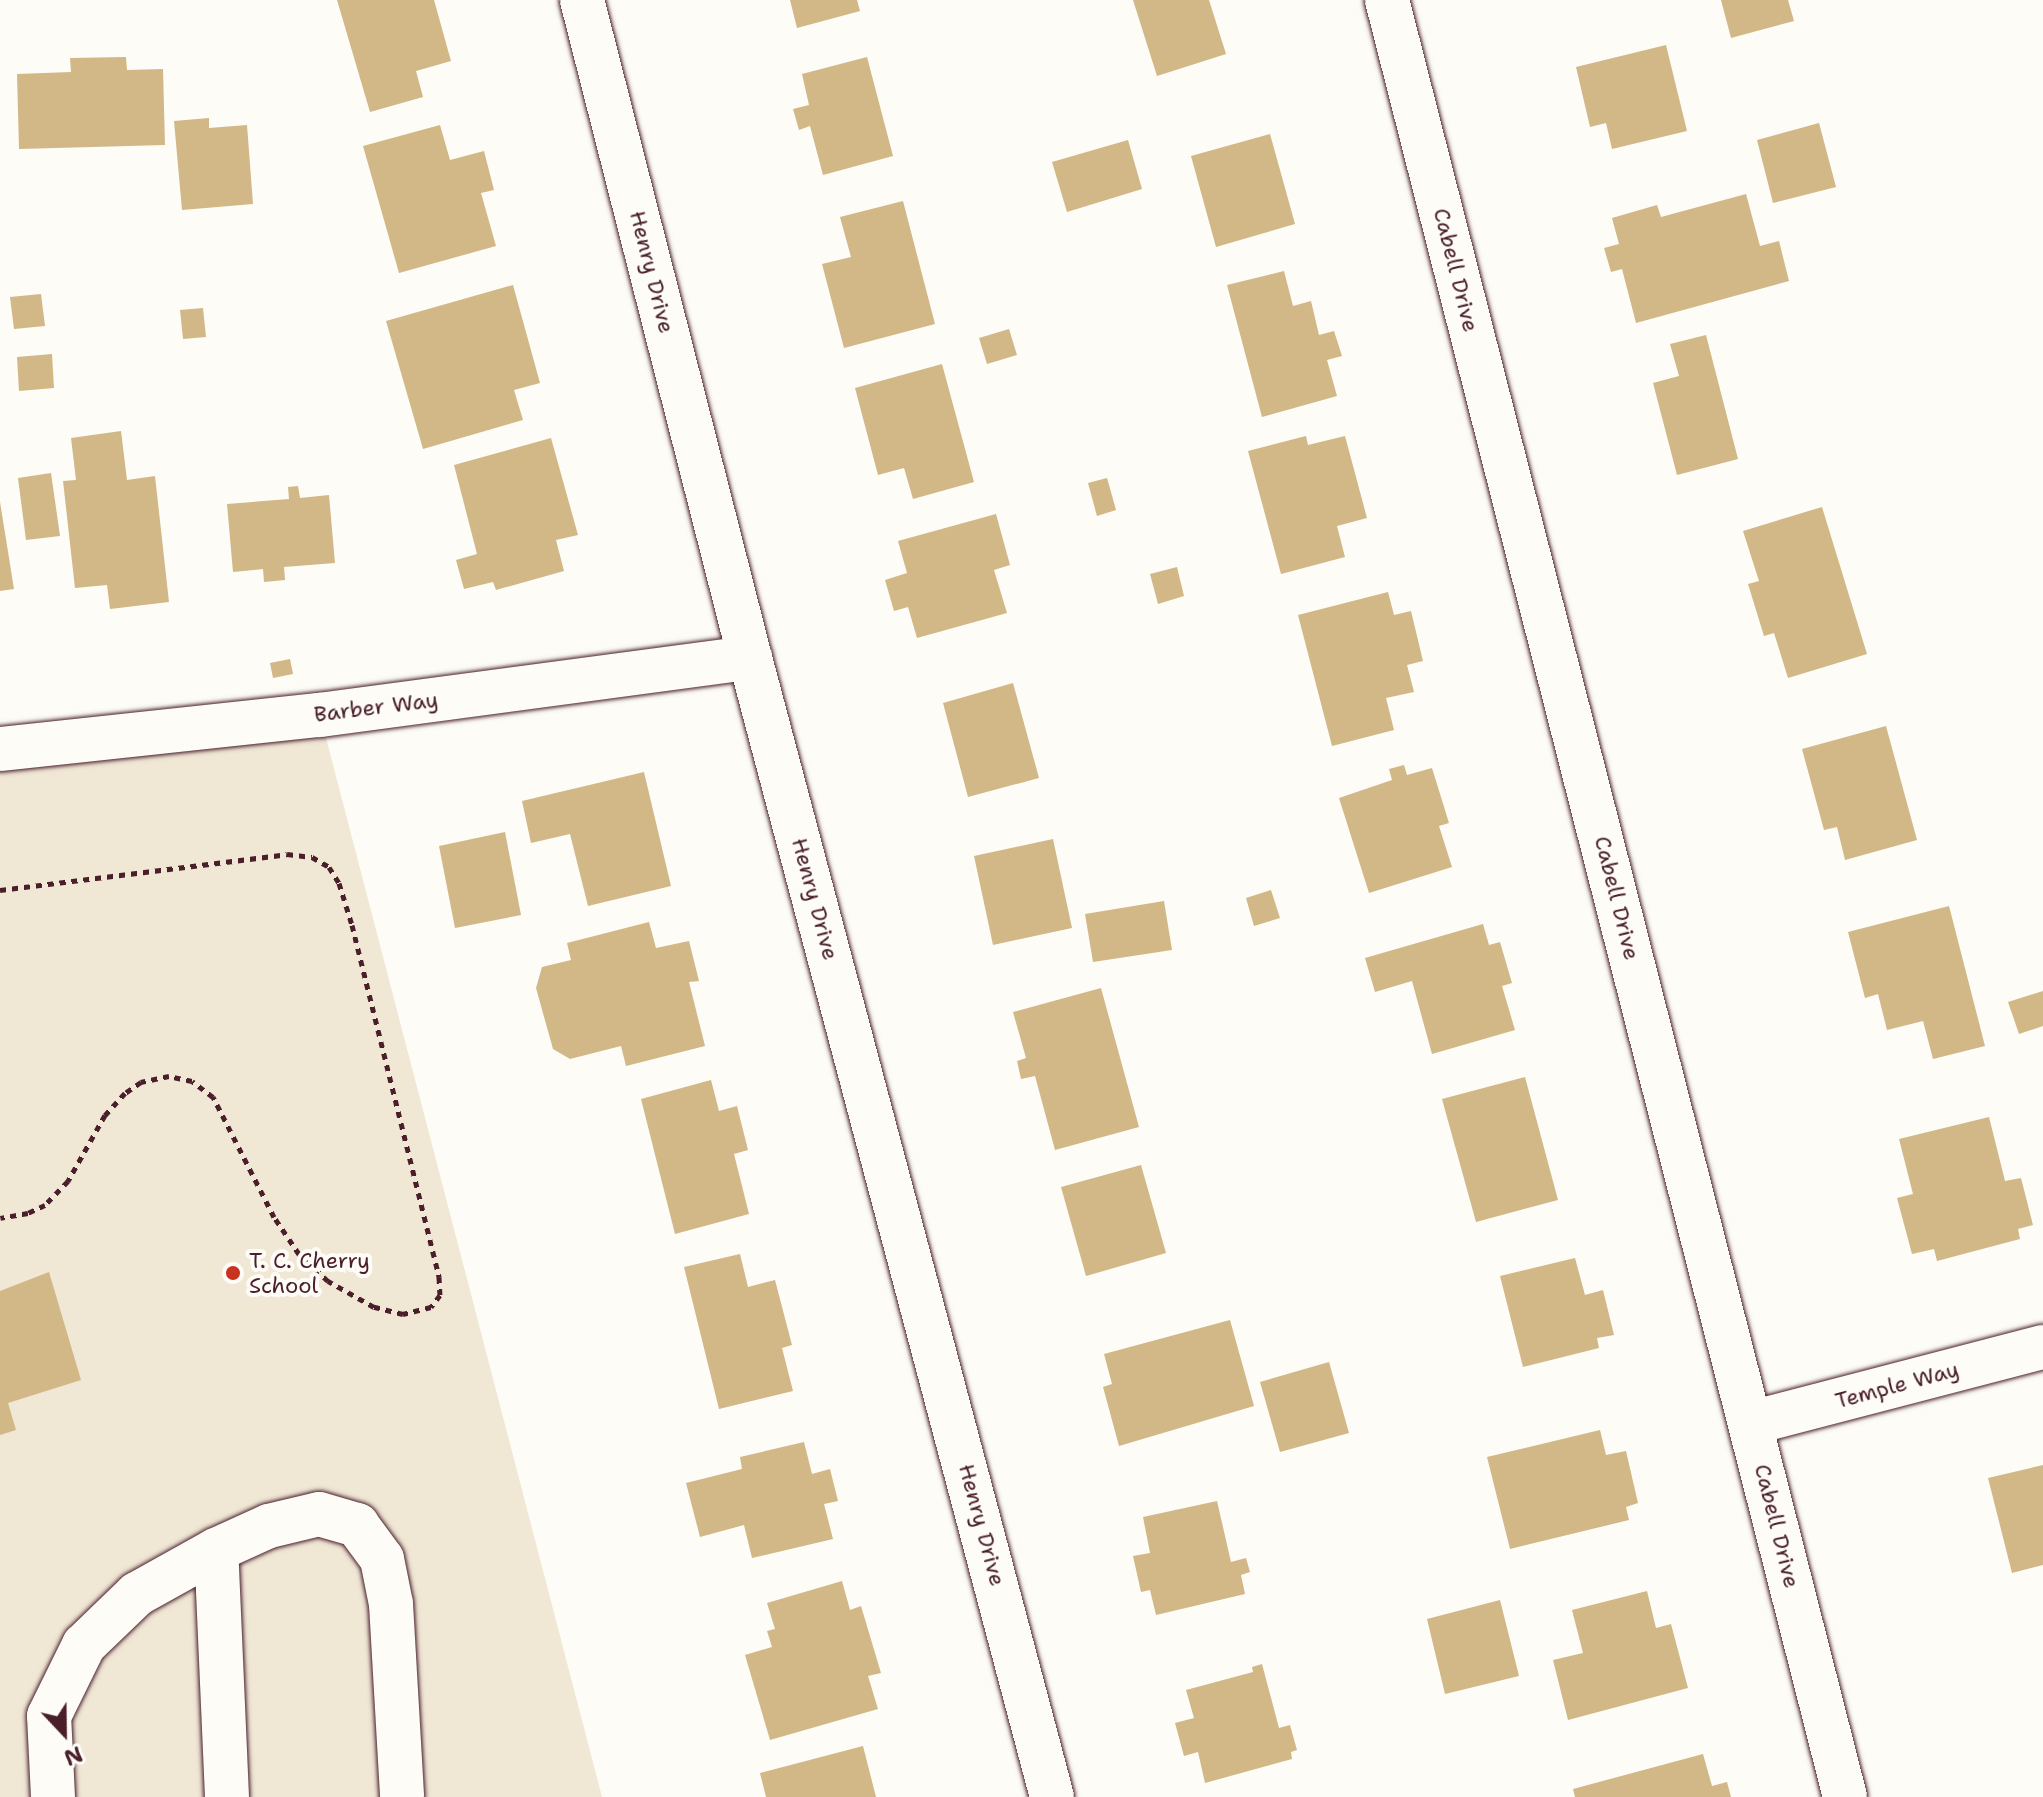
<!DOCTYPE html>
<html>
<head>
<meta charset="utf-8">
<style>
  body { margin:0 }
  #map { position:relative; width:2043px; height:1797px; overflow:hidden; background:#fdfcf7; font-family:"Shantell Sans",sans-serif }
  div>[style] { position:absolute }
  .built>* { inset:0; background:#f0e7d5 }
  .building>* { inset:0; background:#d2b787 }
  .path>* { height:5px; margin-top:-2.5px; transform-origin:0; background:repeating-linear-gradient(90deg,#4a1f2b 0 6px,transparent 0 12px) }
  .roads { filter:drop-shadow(0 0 2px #4a1f2b) drop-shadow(0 0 2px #4a1f2b) }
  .minor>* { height:44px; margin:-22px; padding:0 22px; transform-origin:22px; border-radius:22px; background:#fdfcf7 }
  .dots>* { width:22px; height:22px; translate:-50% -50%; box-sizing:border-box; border:4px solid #fdfcf7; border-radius:50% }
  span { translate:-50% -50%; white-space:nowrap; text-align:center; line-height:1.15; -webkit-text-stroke:8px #fdfcf7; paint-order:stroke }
  .street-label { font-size:22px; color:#4a1f2b }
  .poi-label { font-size:22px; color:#4a1f2b }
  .left { translate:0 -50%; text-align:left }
  .north { position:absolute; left:24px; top:1693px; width:80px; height:80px; -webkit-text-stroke:6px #fdfcf7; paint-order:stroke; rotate:158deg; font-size:22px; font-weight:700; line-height:32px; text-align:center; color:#4a1f2b }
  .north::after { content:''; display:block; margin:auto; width:28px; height:36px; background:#4a1f2b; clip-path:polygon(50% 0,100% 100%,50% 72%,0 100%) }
</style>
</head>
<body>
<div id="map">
  <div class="built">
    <div style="clip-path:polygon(320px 715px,602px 1797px,0 1797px,0 749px)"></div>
  </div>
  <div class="building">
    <div style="clip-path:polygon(337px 0,434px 0,451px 61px,416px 71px,423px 97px,370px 112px)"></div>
    <div style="clip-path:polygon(790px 0,857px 0,860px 11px,797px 28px)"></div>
    <div style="clip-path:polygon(1133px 0,1209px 0,1226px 54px,1157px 76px)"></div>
    <div style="clip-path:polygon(1721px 0,1788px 0,1794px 21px,1731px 38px)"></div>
    <div style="clip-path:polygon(1666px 45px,1687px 131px,1612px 149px,1606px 123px,1590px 127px,1576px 67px)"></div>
    <div style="clip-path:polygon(126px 57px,127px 70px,163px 69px,165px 145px,19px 149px,17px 74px,71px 72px,70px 58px)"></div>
    <div style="clip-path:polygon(867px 57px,893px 156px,823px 175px,810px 126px,799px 130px,793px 109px,809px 105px,802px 74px)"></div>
    <div style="clip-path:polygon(209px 118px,209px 128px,247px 125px,253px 204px,182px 210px,174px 121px)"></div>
    <div style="clip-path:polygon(1819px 123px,1836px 187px,1773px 203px,1757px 140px)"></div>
    <div style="clip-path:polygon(440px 125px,450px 160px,484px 151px,494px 190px,481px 193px,496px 246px,399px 273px,363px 146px)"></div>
    <div style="clip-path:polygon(1270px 134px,1295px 224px,1216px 247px,1191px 156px)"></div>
    <div style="clip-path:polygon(1128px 140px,1142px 189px,1067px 212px,1052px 162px)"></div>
    <div style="clip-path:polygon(1746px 194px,1760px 246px,1779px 241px,1789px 281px,1636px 323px,1622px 269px,1611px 272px,1604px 248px,1619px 244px,1612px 218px,1657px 205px,1661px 217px)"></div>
    <div style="clip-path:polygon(903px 201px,935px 324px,844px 348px,822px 264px,851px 257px,840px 217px)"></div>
    <div style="clip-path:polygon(1284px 271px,1293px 306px,1311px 301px,1319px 335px,1334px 331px,1342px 356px,1327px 360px,1337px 396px,1262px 417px,1227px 285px)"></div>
    <div style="clip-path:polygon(513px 285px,540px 383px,514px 390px,523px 420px,423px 449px,386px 321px)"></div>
    <div style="clip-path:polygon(41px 294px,45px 326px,14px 329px,10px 297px)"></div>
    <div style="clip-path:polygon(203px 308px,206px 337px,183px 339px,180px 310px)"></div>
    <div style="clip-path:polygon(1009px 329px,1017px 355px,987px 364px,979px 338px)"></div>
    <div style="clip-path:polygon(1706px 335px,1738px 459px,1677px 475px,1653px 383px,1679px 376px,1670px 344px)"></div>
    <div style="clip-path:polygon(52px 354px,54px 388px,19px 391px,17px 357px)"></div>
    <div style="clip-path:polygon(942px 364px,974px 482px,913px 499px,904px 468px,878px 475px,855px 388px)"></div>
    <div style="clip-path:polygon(121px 431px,127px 480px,155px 476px,169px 602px,110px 609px,107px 585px,75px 588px,63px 481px,76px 480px,71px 438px)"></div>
    <div style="clip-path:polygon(1306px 436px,1308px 445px,1345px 436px,1367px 518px,1337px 526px,1345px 557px,1281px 574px,1248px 451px)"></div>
    <div style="clip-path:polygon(551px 438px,578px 535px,556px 540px,564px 571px,496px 590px,493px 582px,464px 589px,456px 560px,477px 554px,454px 465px)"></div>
    <div style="clip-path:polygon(51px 473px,60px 536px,26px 540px,18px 478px)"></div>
    <div style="clip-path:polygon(1107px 478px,1116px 510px,1097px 516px,1088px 483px)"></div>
    <div style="clip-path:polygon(298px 486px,300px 498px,329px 495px,335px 563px,284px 567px,285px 580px,264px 582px,263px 569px,233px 572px,227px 504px,289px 499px,288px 487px)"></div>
    <div style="clip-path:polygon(0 502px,14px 589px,0 591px)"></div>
    <div style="clip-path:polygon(1822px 507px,1867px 654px,1788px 678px,1774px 633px,1764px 636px,1748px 584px,1759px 581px,1743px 531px)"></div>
    <div style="clip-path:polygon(996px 514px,1010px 565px,994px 570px,1007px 613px,917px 638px,908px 607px,894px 611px,885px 580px,907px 573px,898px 541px)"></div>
    <div style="clip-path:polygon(1177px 567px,1184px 596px,1158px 604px,1150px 574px)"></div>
    <div style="clip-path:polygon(1388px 592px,1394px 615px,1411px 611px,1423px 661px,1407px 665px,1414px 692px,1386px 698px,1394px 730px,1332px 746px,1298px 615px)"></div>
    <div style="clip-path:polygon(290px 659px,293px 674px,273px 678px,270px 663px)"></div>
    <div style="clip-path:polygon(1013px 683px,1039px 778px,968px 797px,943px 703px)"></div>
    <div style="clip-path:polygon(1886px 726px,1917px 840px,1845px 860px,1837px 827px,1824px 830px,1802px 749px)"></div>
    <div style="clip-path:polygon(1404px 765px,1407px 775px,1432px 768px,1449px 823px,1439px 826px,1452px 867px,1369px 893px,1339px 798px,1392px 780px,1389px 769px)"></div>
    <div style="clip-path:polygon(644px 772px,671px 886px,588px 906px,570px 834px,531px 843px,522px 801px)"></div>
    <div style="clip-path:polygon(505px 832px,521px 915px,455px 928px,439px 846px)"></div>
    <div style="clip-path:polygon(1053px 839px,1072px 928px,993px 945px,974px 856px)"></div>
    <div style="clip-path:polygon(1271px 890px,1280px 918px,1254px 926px,1246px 898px)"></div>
    <div style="clip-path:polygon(1164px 901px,1172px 950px,1093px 962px,1085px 914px)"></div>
    <div style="clip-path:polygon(1949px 906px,1985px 1046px,1933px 1059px,1923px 1021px,1887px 1030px,1878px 994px,1865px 998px,1848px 932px)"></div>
    <div style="clip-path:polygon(649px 922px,656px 948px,689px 941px,699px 981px,689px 982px,705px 1046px,626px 1066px,621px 1046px,570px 1059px,553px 1049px,536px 988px,542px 967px,571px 960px,567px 943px)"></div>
    <div style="clip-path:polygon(1483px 924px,1489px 945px,1500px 942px,1512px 983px,1502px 986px,1515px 1030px,1432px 1054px,1412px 981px,1375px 992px,1365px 958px)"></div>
    <div style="clip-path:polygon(1101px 988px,1139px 1127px,1055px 1150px,1035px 1076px,1021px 1079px,1017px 1061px,1026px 1058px,1013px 1012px)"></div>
    <div style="clip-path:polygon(2043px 991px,2043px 1026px,2019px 1034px,2008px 1002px)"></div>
    <div style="clip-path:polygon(1525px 1077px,1558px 1200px,1476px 1222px,1442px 1099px)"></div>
    <div style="clip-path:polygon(711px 1080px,719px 1111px,737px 1106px,748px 1150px,734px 1154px,749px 1214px,675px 1234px,641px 1099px)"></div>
    <div style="clip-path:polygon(1989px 1117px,2005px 1181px,2021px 1178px,2033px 1225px,2018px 1229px,2020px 1239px,1937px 1261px,1934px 1249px,1912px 1254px,1897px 1198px,1913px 1194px,1899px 1139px)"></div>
    <div style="clip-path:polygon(1141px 1165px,1166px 1253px,1086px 1276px,1061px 1187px)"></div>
    <div style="clip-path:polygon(740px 1254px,748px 1287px,775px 1280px,792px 1345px,782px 1348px,793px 1391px,719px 1409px,684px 1267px)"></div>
    <div style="clip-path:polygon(1575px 1258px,1585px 1295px,1603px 1290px,1614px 1335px,1597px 1338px,1599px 1348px,1523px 1367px,1500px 1276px)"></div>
    <div style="clip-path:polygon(49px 1272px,81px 1380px,8px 1403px,16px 1430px,0 1435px,0 1291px)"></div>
    <div style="clip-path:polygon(1230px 1320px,1254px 1406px,1119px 1446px,1103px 1387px,1112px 1384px,1104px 1354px)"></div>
    <div style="clip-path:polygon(1329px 1362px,1349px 1433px,1280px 1452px,1260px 1382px)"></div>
    <div style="clip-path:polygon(1600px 1430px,1606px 1455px,1626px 1451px,1638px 1503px,1626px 1507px,1629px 1520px,1510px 1549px,1487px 1457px)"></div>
    <div style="clip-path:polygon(804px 1442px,812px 1474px,830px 1469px,838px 1501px,824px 1504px,833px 1539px,752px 1558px,744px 1525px,700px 1537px,686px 1483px,742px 1469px,740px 1457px)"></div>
    <div style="clip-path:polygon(2043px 1465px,2043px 1565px,2012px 1573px,1988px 1478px)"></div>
    <div style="clip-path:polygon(1217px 1501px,1231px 1562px,1246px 1558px,1250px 1572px,1241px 1575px,1245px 1594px,1156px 1615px,1150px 1590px,1141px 1592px,1133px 1556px,1150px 1553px,1143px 1517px)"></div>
    <div style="clip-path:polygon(842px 1581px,850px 1610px,861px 1606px,881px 1673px,868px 1676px,878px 1709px,770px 1740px,745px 1655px,772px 1647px,767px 1631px,775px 1629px,767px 1603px)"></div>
    <div style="clip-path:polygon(1647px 1591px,1656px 1628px,1671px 1624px,1688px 1688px,1568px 1720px,1553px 1660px,1583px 1653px,1572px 1610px)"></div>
    <div style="clip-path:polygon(1500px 1600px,1519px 1676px,1445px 1694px,1427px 1619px)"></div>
    <div style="clip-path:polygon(1262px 1664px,1279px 1728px,1290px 1725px,1297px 1750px,1291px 1752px,1292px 1759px,1205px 1783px,1198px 1752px,1184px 1756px,1175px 1723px,1194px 1718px,1186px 1690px,1253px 1672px,1252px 1667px)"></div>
    <div style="clip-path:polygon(863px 1746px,876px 1797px,766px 1797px,760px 1773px)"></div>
    <div style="clip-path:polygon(1703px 1754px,1712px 1786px,1727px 1782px,1731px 1797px,1575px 1797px,1573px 1789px)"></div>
  </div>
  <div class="path">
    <div style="left:0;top:890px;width:289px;rotate:-7.1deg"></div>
    <div style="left:287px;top:854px;width:25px;rotate:7deg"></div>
    <div style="left:312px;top:857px;width:20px;rotate:30deg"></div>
    <div style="left:329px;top:867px;width:19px;rotate:58deg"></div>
    <div style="left:339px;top:883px;width:44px;rotate:72.8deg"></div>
    <div style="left:352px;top:925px;width:363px;rotate:76.1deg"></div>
    <div style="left:439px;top:1277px;width:18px;rotate:87deg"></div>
    <div style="left:440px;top:1295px;width:15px;rotate:127deg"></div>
    <div style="left:431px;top:1307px;width:29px;rotate:166deg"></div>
    <div style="left:403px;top:1314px;width:30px;rotate:-166deg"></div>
    <div style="left:374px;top:1307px;width:53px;rotate:-150.5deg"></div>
    <div style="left:328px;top:1281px;width:40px;rotate:-137deg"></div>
    <div style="left:299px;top:1254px;width:45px;rotate:-124deg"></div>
    <div style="left:274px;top:1217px;width:135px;rotate:-116.9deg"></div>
    <div style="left:213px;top:1097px;width:26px;rotate:-143deg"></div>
    <div style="left:192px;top:1081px;width:24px;rotate:-168deg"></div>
    <div style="left:169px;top:1076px;width:29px;rotate:168deg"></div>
    <div style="left:141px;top:1082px;width:19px;rotate:145deg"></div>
    <div style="left:125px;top:1093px;width:30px;rotate:132deg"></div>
    <div style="left:105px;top:1115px;width:76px;rotate:119.3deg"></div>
    <div style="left:68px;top:1181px;width:33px;rotate:134deg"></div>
    <div style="left:45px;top:1205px;width:19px;rotate:155deg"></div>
    <div style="left:28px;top:1213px;width:28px;rotate:170deg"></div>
  </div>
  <div class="roads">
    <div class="minor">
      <div style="left:582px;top:0;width:679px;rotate:75.68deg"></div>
      <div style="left:750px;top:658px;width:1178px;rotate:75.15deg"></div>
      <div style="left:1387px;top:0;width:1854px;rotate:75.7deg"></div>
      <div style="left:0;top:749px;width:322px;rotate:-6.1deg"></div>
      <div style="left:320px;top:715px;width:434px;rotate:-7.6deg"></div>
      <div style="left:1751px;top:1423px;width:302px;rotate:-14.6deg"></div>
      <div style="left:53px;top:1797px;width:81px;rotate:-92.8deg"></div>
      <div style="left:49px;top:1716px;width:79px;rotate:-63.8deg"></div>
      <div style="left:84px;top:1645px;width:74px;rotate:-43.9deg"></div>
      <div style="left:137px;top:1594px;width:90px;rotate:-29.1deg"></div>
      <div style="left:227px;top:1797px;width:247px;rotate:-92.5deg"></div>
      <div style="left:216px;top:1550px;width:58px;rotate:-24.4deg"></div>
      <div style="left:269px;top:1526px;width:51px;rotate:-13.5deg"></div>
      <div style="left:319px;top:1514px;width:40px;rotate:16deg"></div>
      <div style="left:357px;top:1525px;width:42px;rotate:53.7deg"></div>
      <div style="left:382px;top:1559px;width:46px;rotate:78.7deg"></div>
      <div style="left:391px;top:1604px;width:193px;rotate:86.7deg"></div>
    </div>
  </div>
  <div class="dots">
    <div style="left:233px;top:1273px;background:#c8321e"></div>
  </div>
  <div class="street-label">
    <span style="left:1456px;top:270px;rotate:76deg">Cabell Drive</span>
    <span style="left:652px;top:272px;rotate:76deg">Henry Drive</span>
    <span style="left:376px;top:707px;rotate:-7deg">Barber Way</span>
    <span style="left:1617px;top:898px;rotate:76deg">Cabell Drive</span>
    <span style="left:815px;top:899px;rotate:75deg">Henry Drive</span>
    <span style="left:1897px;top:1385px;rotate:-15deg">Temple Way</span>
    <span style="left:982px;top:1525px;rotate:75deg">Henry Drive</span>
    <span style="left:1777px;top:1526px;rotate:76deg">Cabell Drive</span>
  </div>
  <div class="poi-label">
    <span class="left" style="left:249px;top:1273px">T. C. Cherry<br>School</span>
  </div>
  <div class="north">N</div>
</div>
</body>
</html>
